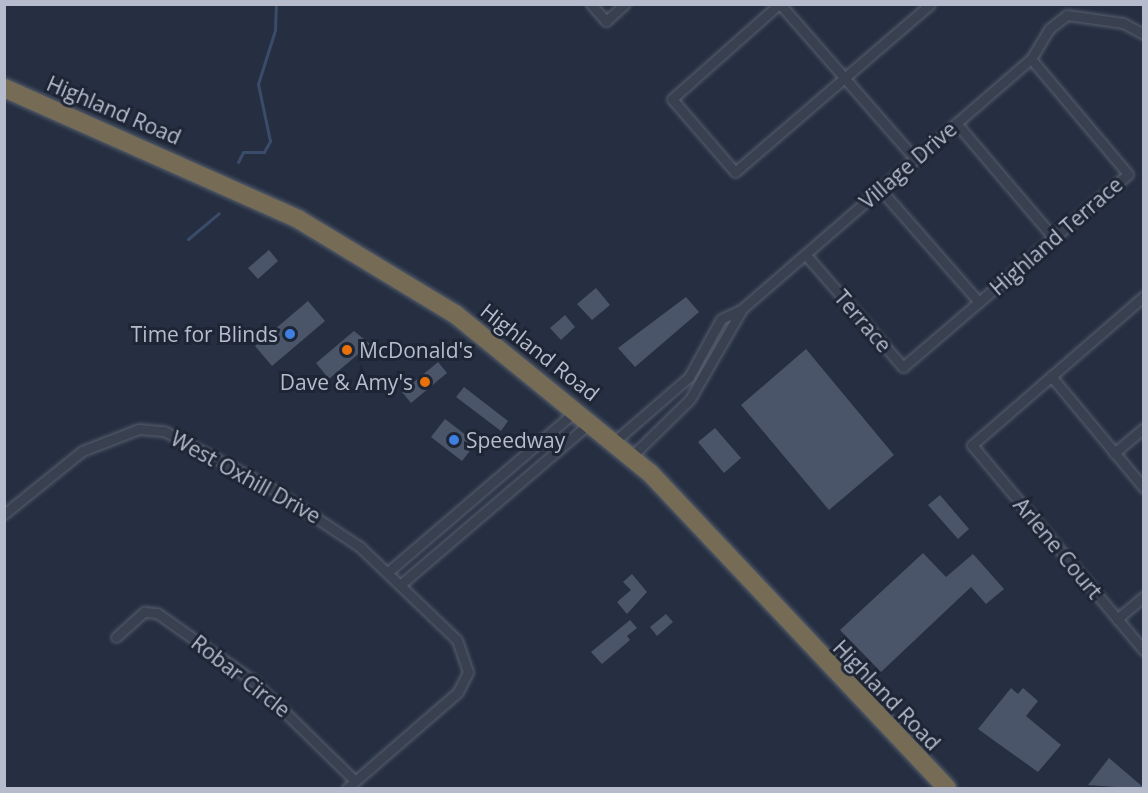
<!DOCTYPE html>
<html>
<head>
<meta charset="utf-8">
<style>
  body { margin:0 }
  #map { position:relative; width:1148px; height:793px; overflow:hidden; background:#252f41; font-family:"Open Sans",sans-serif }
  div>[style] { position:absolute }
  .stream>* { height:3px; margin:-1.5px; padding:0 1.5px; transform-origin:1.5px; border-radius:1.5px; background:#3b4b6a }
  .building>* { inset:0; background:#4b556a }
  .roads { filter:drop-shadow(0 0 2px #575f6e) drop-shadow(0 0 2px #575f6e) }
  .street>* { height:9px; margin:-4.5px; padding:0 4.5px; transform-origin:4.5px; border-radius:4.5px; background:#394150 }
  .highway>* { height:18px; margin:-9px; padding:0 9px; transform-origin:9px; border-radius:9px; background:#766c56 }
  .dots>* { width:16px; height:16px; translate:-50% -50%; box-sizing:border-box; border:3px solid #1e2636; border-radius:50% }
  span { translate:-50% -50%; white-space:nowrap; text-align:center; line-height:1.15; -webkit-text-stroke:6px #1e2636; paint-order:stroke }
  .street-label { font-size:21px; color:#b6bccb }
  .poi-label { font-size:21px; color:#b6bccb }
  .right { translate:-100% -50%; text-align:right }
  .left { translate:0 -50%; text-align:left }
  .frame { position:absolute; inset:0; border:6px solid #b6bccb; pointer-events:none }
</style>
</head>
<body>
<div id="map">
  <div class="stream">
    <div style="left:238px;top:162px;width:11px;rotate:-63deg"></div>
    <div style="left:243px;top:152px;width:21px"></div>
    <div style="left:264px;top:152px;width:13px;rotate:-61deg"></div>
    <div style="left:270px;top:141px;width:58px;rotate:-101.9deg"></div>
    <div style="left:258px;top:84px;width:57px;rotate:-72.5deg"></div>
    <div style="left:275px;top:30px;width:26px;rotate:-88deg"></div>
    <div style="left:188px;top:239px;width:40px;rotate:-40deg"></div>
  </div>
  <div class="building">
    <div style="clip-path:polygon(269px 250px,278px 261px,258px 279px,248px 268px)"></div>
    <div style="clip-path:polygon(596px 288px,610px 305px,592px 320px,577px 304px)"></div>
    <div style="clip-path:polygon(686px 297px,699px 312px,635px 367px,618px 348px)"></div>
    <div style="clip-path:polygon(308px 301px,325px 321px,272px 366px,255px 346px)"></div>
    <div style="clip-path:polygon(565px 315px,575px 327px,561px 340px,550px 328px)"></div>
    <div style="clip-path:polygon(354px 331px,370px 344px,329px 379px,316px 363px)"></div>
    <div style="clip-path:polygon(806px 349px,894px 455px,829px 510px,741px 405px)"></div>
    <div style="clip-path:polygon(438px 362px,447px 373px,411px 403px,402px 392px)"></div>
    <div style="clip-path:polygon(464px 387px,508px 421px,501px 431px,456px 397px)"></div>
    <div style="clip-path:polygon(445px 419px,476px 443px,462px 461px,431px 437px)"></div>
    <div style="clip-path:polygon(715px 428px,741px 458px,724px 473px,698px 442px)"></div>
    <div style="clip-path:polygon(940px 495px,969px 529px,958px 539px,928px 505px)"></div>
    <div style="clip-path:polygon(923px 553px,946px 577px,973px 554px,1004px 589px,986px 604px,971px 587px,881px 672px,840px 630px)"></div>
    <div style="clip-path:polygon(632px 574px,647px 592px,627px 614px,617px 602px,631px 590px,623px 582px)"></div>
    <div style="clip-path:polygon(666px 614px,673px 622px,657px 636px,650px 627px)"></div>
    <div style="clip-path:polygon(630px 620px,637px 628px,627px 636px,630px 640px,602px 664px,591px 652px)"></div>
    <div style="clip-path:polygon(1011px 688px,1018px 694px,1023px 688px,1038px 701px,1026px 716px,1061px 745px,1038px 772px,978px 729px)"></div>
    <div style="clip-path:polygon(1109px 758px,1143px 787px,1143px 789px,1088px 785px)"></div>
  </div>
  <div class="roads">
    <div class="street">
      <div style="left:591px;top:4px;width:23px;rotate:49deg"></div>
      <div style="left:606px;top:21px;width:25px;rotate:-42deg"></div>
      <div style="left:779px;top:4px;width:143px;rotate:138.4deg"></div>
      <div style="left:672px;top:99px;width:96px;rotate:49.2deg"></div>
      <div style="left:735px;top:172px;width:257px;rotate:-40.7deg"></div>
      <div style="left:780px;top:4px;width:206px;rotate:48.9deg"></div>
      <div style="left:1067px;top:15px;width:57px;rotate:8.1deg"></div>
      <div style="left:1123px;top:23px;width:24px;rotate:28deg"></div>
      <div style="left:956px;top:123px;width:151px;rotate:49.6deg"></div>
      <div style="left:880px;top:189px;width:150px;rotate:48.8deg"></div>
      <div style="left:805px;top:254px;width:150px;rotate:49.1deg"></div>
      <div style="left:903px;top:367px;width:296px;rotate:-40.6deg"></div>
      <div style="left:1128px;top:174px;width:150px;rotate:-130.1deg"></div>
      <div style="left:1144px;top:296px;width:228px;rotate:139.1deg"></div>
      <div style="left:972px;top:445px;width:268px;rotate:50.1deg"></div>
      <div style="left:1051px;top:376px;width:146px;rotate:50.3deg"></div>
      <div style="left:615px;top:441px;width:98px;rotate:-40.9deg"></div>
      <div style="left:689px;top:377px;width:66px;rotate:-61.1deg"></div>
      <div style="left:721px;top:319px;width:23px;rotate:-25deg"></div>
      <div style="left:1114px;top:453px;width:39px;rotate:-40deg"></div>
      <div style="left:632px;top:456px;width:81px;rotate:-44.5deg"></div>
      <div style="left:690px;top:399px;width:104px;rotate:-60deg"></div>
      <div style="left:742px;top:309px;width:382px;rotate:-40.9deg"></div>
      <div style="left:1031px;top:59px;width:35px;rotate:-59deg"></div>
      <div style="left:1049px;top:29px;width:23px;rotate:-38deg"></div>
      <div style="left:4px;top:514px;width:100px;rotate:-38.9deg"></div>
      <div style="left:82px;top:451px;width:61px;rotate:-21.1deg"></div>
      <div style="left:139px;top:429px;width:25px;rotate:5deg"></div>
      <div style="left:164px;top:431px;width:121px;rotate:28deg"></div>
      <div style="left:271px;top:488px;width:107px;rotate:33.5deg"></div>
      <div style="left:360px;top:547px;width:134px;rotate:43.8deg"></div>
      <div style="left:457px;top:640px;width:34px;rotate:71deg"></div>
      <div style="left:468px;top:672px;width:22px;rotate:117deg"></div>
      <div style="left:458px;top:692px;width:147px;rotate:139.1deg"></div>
      <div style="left:388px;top:572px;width:249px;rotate:-40.6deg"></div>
      <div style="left:400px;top:585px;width:250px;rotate:-40.5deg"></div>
      <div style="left:1117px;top:619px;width:35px;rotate:-40deg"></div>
      <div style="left:116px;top:637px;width:38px;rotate:-42deg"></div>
      <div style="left:144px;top:612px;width:13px;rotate:4deg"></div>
      <div style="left:157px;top:613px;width:116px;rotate:35.2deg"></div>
      <div style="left:252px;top:680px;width:144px;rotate:44.4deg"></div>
    </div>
    <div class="highway">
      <div style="left:4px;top:88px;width:322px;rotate:24deg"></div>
      <div style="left:298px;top:219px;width:184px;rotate:31.2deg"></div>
      <div style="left:455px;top:314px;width:252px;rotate:39.2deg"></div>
      <div style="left:650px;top:473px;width:433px;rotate:46.7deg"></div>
    </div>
  </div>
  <div class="dots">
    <div style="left:290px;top:334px;background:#3f7fe0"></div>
    <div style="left:347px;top:350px;background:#e8710a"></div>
    <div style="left:425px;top:382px;background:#e8710a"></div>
    <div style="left:454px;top:440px;background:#3f7fe0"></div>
  </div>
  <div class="street-label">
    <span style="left:114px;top:110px;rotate:23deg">Highland Road</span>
    <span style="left:908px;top:165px;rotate:-41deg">Village Drive</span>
    <span style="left:1056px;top:236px;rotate:-41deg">Highland Terrace</span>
    <span style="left:863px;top:321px;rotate:49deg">Terrace</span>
    <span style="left:540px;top:352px;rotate:38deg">Highland Road</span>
    <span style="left:246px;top:477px;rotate:29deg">West Oxhill Drive</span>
    <span style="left:1058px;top:548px;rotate:50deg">Arlene Court</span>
    <span style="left:241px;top:676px;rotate:38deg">Robar Circle</span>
    <span style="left:887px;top:695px;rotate:46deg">Highland Road</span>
  </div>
  <div class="poi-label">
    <span class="right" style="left:278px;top:334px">Time for Blinds</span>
    <span class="left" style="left:359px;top:350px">McDonald's</span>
    <span class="right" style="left:413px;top:382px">Dave &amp; Amy's</span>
    <span class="left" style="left:466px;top:440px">Speedway</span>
  </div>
  <div class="frame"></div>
</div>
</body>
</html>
